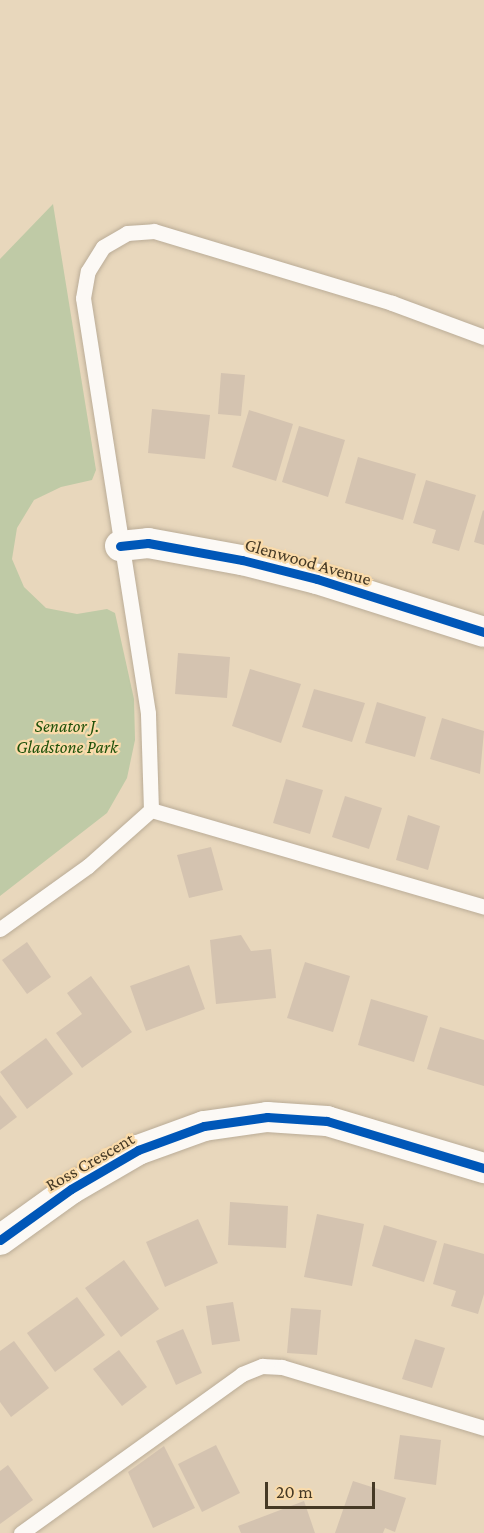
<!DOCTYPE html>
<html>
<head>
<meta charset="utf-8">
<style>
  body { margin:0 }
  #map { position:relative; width:484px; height:1533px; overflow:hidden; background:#e8d7bc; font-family:"Crimson Pro",serif }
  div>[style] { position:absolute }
  .green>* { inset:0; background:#bfcaa6 }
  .building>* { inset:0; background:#d4c3b0 }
  .roads { filter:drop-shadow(0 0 2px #baac97) drop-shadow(0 0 2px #baac97) }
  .lane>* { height:15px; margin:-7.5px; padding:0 7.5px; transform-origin:7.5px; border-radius:7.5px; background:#fcf9f5 }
  .street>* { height:30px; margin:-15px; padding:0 15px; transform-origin:15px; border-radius:15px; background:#fcf9f5 }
  .cycleway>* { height:9px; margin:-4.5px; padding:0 4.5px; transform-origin:4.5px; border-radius:4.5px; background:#0057b8 }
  span { translate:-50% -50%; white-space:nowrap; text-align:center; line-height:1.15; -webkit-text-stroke:4.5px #fadbaa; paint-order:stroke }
  .street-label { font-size:18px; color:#453925 }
  .park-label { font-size:18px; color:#1e510a; font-style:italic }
  .scale { position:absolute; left:265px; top:1482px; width:110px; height:27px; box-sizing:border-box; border:3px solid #453925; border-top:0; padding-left:8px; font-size:18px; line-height:21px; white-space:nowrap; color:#453925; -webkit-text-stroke:4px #fadbaa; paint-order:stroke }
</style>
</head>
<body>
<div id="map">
  <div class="green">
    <div style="clip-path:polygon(53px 204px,96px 470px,92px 480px,61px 487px,34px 500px,17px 528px,12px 559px,24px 587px,46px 608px,77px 614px,107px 609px,115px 613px,134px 699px,135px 740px,127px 778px,107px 813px,0 896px,0 259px)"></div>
  </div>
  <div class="building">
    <div style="clip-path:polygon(221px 373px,245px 375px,241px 416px,218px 414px)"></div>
    <div style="clip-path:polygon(152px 409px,210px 415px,205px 459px,148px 453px)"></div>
    <div style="clip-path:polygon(249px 410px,293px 424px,276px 481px,232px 467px)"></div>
    <div style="clip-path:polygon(299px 426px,345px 440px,328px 497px,282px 482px)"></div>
    <div style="clip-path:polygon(358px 457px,416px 474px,403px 520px,345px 503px)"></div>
    <div style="clip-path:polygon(426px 480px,476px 495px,459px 551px,432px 543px,436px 530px,413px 523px)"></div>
    <div style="clip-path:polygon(483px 510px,484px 511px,484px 545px,474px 542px)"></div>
    <div style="clip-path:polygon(178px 653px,230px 657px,227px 698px,175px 694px)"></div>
    <div style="clip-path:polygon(250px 669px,301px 684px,281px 743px,232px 726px)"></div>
    <div style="clip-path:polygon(314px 689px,365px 703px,352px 742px,302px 727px)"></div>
    <div style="clip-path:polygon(377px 702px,426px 717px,415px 757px,365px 743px)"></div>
    <div style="clip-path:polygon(442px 718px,484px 731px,480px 774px,430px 759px)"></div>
    <div style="clip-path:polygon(286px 779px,323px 790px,310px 834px,273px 823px)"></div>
    <div style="clip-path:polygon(345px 796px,382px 808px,369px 849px,332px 837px)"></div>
    <div style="clip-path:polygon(408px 815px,440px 826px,428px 870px,396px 860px)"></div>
    <div style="clip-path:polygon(211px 847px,223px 890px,189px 898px,177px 855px)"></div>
    <div style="clip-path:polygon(241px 935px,251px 951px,271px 949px,276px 998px,216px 1004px,210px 940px)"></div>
    <div style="clip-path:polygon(27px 942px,51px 977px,27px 994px,2px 960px)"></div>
    <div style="clip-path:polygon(305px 962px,350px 976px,333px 1032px,287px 1018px)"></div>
    <div style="clip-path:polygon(189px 965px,205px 1009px,146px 1031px,130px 986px)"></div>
    <div style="clip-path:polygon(91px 976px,132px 1032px,82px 1068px,56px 1033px,82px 1014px,67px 993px)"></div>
    <div style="clip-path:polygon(371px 999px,428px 1016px,414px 1062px,358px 1045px)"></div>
    <div style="clip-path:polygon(440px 1027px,484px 1040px,484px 1086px,427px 1069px)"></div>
    <div style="clip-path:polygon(46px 1038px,73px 1074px,27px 1109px,0 1072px)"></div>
    <div style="clip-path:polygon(0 1095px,17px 1117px,0 1130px)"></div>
    <div style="clip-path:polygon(230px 1202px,288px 1206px,286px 1248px,228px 1245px)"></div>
    <div style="clip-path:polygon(317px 1214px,364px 1224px,352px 1286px,304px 1277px)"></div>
    <div style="clip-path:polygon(198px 1219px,218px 1263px,165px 1287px,146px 1242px)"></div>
    <div style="clip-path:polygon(384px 1225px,437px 1241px,424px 1282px,372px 1266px)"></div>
    <div style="clip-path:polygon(444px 1243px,484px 1254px,484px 1294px,478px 1314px,451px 1306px,456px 1291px,433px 1284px)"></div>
    <div style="clip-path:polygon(124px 1260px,159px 1309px,121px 1337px,85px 1288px)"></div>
    <div style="clip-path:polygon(77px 1297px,105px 1335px,55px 1372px,27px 1333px)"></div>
    <div style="clip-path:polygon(233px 1302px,240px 1341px,212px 1345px,206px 1306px)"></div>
    <div style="clip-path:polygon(291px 1308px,321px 1310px,317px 1355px,287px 1353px)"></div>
    <div style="clip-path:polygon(183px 1329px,202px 1373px,176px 1385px,156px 1341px)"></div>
    <div style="clip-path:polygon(415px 1339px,445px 1348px,432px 1388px,402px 1379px)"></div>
    <div style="clip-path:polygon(14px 1341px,49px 1388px,11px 1417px,0 1402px,0 1351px)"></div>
    <div style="clip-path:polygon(119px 1350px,147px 1387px,122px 1406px,93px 1369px)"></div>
    <div style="clip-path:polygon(400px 1435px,441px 1440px,436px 1485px,394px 1479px)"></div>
    <div style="clip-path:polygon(216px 1445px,240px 1493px,202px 1512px,178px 1464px)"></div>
    <div style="clip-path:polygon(164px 1446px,195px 1508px,153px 1528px,128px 1472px)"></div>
    <div style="clip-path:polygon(8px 1465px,33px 1500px,0 1524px,0 1471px)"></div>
    <div style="clip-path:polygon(353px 1481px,406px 1498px,395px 1532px,385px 1528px,383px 1533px,335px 1533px)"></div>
    <div style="clip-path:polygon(304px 1501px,315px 1533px,241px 1533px,238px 1526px)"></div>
  </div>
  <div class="roads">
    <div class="lane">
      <div style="left:151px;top:810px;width:347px;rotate:16.2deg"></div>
      <div style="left:0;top:929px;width:108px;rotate:-35.6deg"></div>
      <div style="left:88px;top:866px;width:84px;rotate:-41.6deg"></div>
      <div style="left:151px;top:810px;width:97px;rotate:-91.8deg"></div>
      <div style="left:148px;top:713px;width:420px;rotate:-98.9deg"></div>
      <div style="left:83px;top:298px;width:27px;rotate:-80deg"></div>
      <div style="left:88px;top:271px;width:28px;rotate:-58deg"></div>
      <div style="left:103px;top:247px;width:28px;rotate:-30deg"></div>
      <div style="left:127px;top:233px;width:27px;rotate:-4deg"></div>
      <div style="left:154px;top:231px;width:249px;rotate:16.8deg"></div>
      <div style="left:392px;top:303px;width:98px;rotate:20.3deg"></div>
      <div style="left:21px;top:1533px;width:272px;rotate:-35.7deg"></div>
      <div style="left:242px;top:1374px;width:22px;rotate:-22deg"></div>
      <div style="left:262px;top:1366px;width:20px;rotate:3deg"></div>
      <div style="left:282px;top:1367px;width:211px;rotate:16.8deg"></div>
    </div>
    <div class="street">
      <div style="left:120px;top:546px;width:28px;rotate:-6deg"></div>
      <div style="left:148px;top:543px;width:96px;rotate:10.3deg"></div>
      <div style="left:242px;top:560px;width:77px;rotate:14.2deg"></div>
      <div style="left:317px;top:579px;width:175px;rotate:17.6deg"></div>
      <div style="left:0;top:1240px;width:87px;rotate:-35.7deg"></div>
      <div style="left:71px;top:1189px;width:78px;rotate:-30.2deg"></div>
      <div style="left:138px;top:1150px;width:70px;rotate:-20deg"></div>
      <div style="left:204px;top:1126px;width:64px;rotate:-8.1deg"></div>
      <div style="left:267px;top:1117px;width:60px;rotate:3.8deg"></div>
      <div style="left:327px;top:1121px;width:164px;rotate:16.7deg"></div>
    </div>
  </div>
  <div class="cycleway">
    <div style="left:120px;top:546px;width:28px;rotate:-6deg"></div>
    <div style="left:148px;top:543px;width:96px;rotate:10.3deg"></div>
    <div style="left:242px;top:560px;width:77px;rotate:14.2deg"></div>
    <div style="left:317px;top:579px;width:175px;rotate:17.6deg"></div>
    <div style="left:0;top:1240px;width:87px;rotate:-35.7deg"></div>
    <div style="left:71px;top:1189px;width:78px;rotate:-30.2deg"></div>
    <div style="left:138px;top:1150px;width:70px;rotate:-20deg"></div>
    <div style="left:204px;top:1126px;width:64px;rotate:-8.1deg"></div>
    <div style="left:267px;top:1117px;width:60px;rotate:3.8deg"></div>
    <div style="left:327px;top:1121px;width:164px;rotate:16.7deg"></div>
  </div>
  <div class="street-label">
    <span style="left:308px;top:562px;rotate:16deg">Glenwood Avenue</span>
    <span style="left:90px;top:1162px;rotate:-30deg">Ross Crescent</span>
  </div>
  <div class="park-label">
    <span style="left:67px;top:737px">Senator J.<br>Gladstone Park</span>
  </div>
  <div class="scale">20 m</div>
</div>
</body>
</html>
